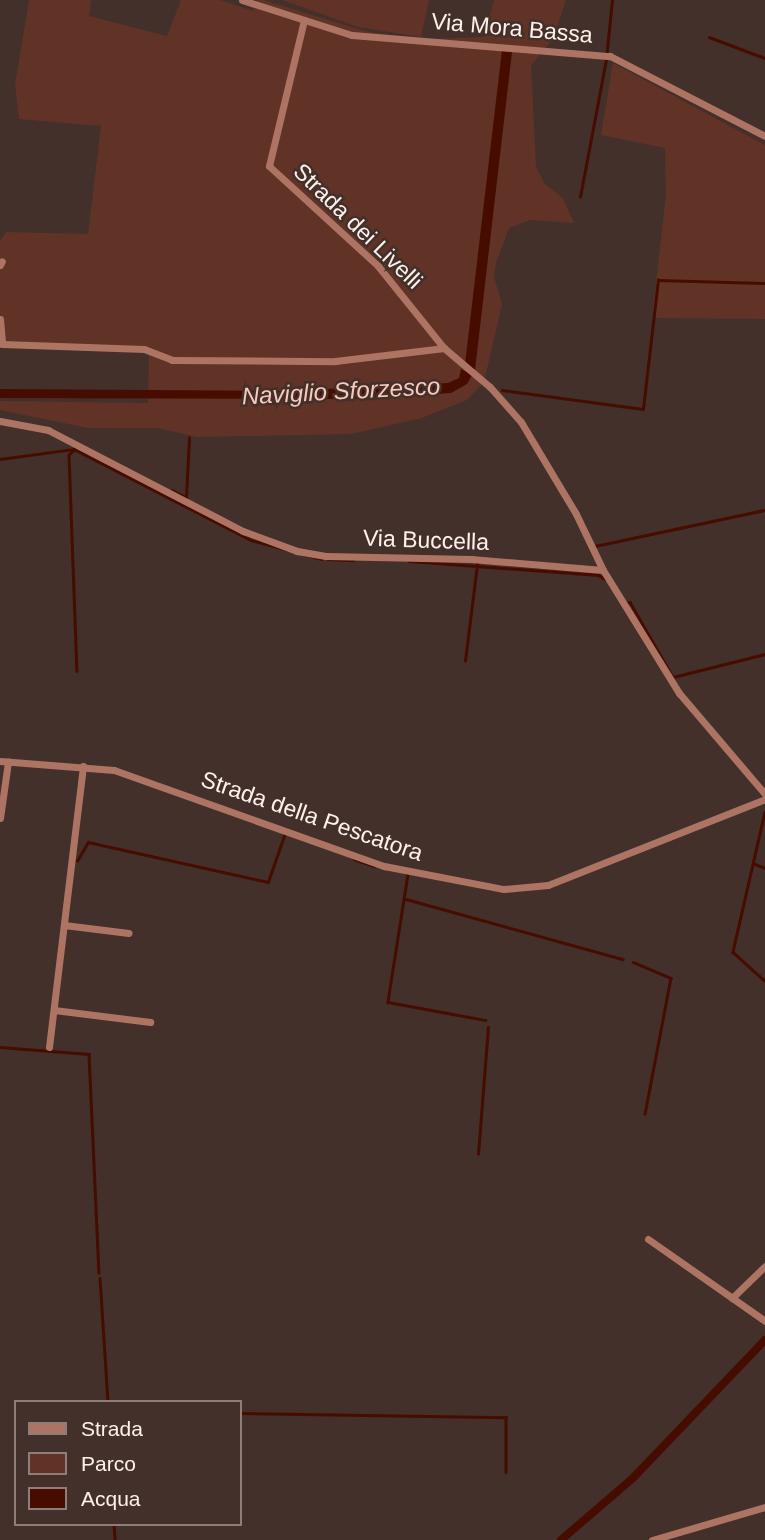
<!DOCTYPE html>
<html>
<head>
<meta charset="utf-8">
<style>
  body { margin:0 }
  #map { position:relative; width:765px; height:1540px; overflow:hidden; background:#43302a; font-family:Arial,sans-serif }
  div>[style] { position:absolute }
  .green>* { inset:0; background:#603326 }
  .water>* { inset:0; background:#460c00 }
  .stream>* { height:2.5px; margin:-1.25px; padding:0 1.25px; transform-origin:1.25px; border-radius:1.25px; background:#460c00 }
  .canal>* { height:8px; margin:-4px; padding:0 4px; transform-origin:4px; border-radius:4px; background:#460c00 }
  .street>* { height:7px; margin:-3.5px; padding:0 3.5px; transform-origin:3.5px; border-radius:3.5px; background:#ae7463 }
  span { translate:-50% -50%; white-space:nowrap; text-align:center; line-height:1.15; -webkit-text-stroke:5px #43302a; paint-order:stroke }
  .street-label { font-size:23px; color:#fef1ed }
  .water-label { font-size:24px; color:#f9cabc; font-style:italic }
  .legend { position:absolute; left:14px; top:1400px; width:228px; height:126px; box-sizing:border-box; background:#43302a; border:2px solid #8e7d78; margin:0; padding:9px 12px; list-style:none; font-size:21px; color:#fef1ed }
  .legend li { display:flex; align-items:center; gap:14px; height:35px }
  .legend b { width:35px; border:2px solid #8e7d78 }
</style>
</head>
<body>
<div id="map">
  <div class="green">
    <div style="clip-path:polygon(29px 0,91px 0,89px 16px,167px 36px,181px 0,220px 0,253px 11px,257px 0,263px 0,368px 32px,424px 39px,484px 37px,494px 0,566px 0,553px 39px,531px 65px,536px 167px,545px 184px,563px 198px,574px 223px,530px 220px,509px 228px,496px 263px,494px 277px,502px 304px,484px 382px,467px 400px,422px 418px,351px 434px,197px 437px,157px 428px,88px 428px,0 410px,0 401px,148px 403px,149px 350px,0 343px,0 241px,6px 232px,88px 234px,101px 126px,19px 119px,15px 85px)"></div>
    <div style="clip-path:polygon(282px 0,429px 0,421px 37px,358px 27px)"></div>
    <div style="clip-path:polygon(613px 63px,765px 145px,765px 319px,652px 318px,666px 195px,665px 148px,601px 135px)"></div>
  </div>
  <div class="water">
    <div style="clip-path:polygon(502px 50px,512px 52px,475px 370px,465px 364px)"></div>
    <div style="clip-path:polygon(461px 369px,472px 375px,467px 384px,451px 393px,359px 399px,0 398px,0 389px,285px 391px,448px 383px,459px 378px)"></div>
  </div>
  <div class="stream">
    <div style="left:709px;top:37px;width:60px;rotate:20.6deg"></div>
    <div style="left:580px;top:197px;width:140px;rotate:-79.3deg"></div>
    <div style="left:606px;top:59px;width:59px;rotate:-84.2deg"></div>
    <div style="left:502px;top:390px;width:142px;rotate:7.7deg"></div>
    <div style="left:643px;top:409px;width:130px;rotate:-83.4deg"></div>
    <div style="left:658px;top:280px;width:107px;rotate:1.6deg"></div>
    <div style="left:75px;top:449px;width:8px;rotate:135deg"></div>
    <div style="left:69px;top:455px;width:216px;rotate:87.9deg"></div>
    <div style="left:0;top:459px;width:75px;rotate:-7.7deg"></div>
    <div style="left:74px;top:449px;width:199px;rotate:27.2deg"></div>
    <div style="left:251px;top:540px;width:73px;rotate:15deg"></div>
    <div style="left:172px;top:490px;width:16px;rotate:27deg"></div>
    <div style="left:186px;top:497px;width:59px;rotate:-87.1deg"></div>
    <div style="left:595px;top:546px;width:174px;rotate:-12deg"></div>
    <div style="left:328px;top:559px;width:25px;rotate:2deg"></div>
    <div style="left:409px;top:561px;width:190px;rotate:4.2deg"></div>
    <div style="left:598px;top:575px;width:10px;rotate:29deg"></div>
    <div style="left:626px;top:603px;width:4px;rotate:-14deg"></div>
    <div style="left:630px;top:602px;width:86px;rotate:60.2deg"></div>
    <div style="left:673px;top:677px;width:95px;rotate:-14deg"></div>
    <div style="left:465px;top:661px;width:98px;rotate:-82.9deg"></div>
    <div style="left:765px;top:812px;width:144px;rotate:102.9deg"></div>
    <div style="left:733px;top:952px;width:43px;rotate:42.2deg"></div>
    <div style="left:354px;top:859px;width:21px;rotate:19deg"></div>
    <div style="left:77px;top:861px;width:22px;rotate:-60deg"></div>
    <div style="left:88px;top:842px;width:184px;rotate:12.5deg"></div>
    <div style="left:268px;top:882px;width:52px;rotate:-70.9deg"></div>
    <div style="left:755px;top:864px;width:11px;rotate:22deg"></div>
    <div style="left:408px;top:874px;width:130px;rotate:98.9deg"></div>
    <div style="left:388px;top:1002px;width:99px;rotate:10.5deg"></div>
    <div style="left:406px;top:899px;width:225px;rotate:15.5deg"></div>
    <div style="left:633px;top:962px;width:41px;rotate:22.8deg"></div>
    <div style="left:671px;top:978px;width:138px;rotate:100.8deg"></div>
    <div style="left:0;top:1047px;width:89px;rotate:4.5deg"></div>
    <div style="left:89px;top:1054px;width:219px;rotate:87.4deg"></div>
    <div style="left:478px;top:1154px;width:127px;rotate:-85.5deg"></div>
    <div style="left:100px;top:1278px;width:124px;rotate:86.3deg"></div>
    <div style="left:240px;top:1413px;width:266px;rotate:0.9deg"></div>
    <div style="left:506px;top:1417px;width:55px;rotate:90deg"></div>
    <div style="left:114px;top:1524px;width:16px;rotate:86deg"></div>
  </div>
  <div class="canal">
    <div style="left:561px;top:1540px;width:95px;rotate:-40.7deg"></div>
    <div style="left:633px;top:1478px;width:191px;rotate:-46.3deg"></div>
  </div>
  <div class="street">
    <div style="left:242px;top:0;width:115px;rotate:17.7deg"></div>
    <div style="left:352px;top:35px;width:259px;rotate:4.7deg"></div>
    <div style="left:610px;top:56px;width:174px;rotate:27.3deg"></div>
    <div style="left:304px;top:20px;width:150px;rotate:103.5deg"></div>
    <div style="left:269px;top:166px;width:148px;rotate:42.5deg"></div>
    <div style="left:378px;top:266px;width:105px;rotate:51.2deg"></div>
    <div style="left:444px;top:348px;width:60px;rotate:40.3deg"></div>
    <div style="left:490px;top:387px;width:47px;rotate:48.5deg"></div>
    <div style="left:521px;top:422px;width:107px;rotate:59.1deg"></div>
    <div style="left:576px;top:514px;width:62px;rotate:64.3deg"></div>
    <div style="left:0;top:265px;width:4px;rotate:-63deg"></div>
    <div style="left:0;top:319px;width:25px;rotate:85deg"></div>
    <div style="left:2px;top:344px;width:142px;rotate:2deg"></div>
    <div style="left:144px;top:349px;width:30px;rotate:21deg"></div>
    <div style="left:172px;top:360px;width:163px;rotate:0.4deg"></div>
    <div style="left:335px;top:361px;width:110px;rotate:-6.8deg"></div>
    <div style="left:0;top:421px;width:49px;rotate:10.6deg"></div>
    <div style="left:48px;top:430px;width:220px;rotate:27.4deg"></div>
    <div style="left:243px;top:531px;width:58px;rotate:20.3deg"></div>
    <div style="left:297px;top:551px;width:29px;rotate:10deg"></div>
    <div style="left:326px;top:556px;width:145px;rotate:1.2deg"></div>
    <div style="left:471px;top:559px;width:132px;rotate:4.8deg"></div>
    <div style="left:603px;top:570px;width:145px;rotate:58.3deg"></div>
    <div style="left:679px;top:693px;width:133px;rotate:49.6deg"></div>
    <div style="left:0;top:761px;width:114px;rotate:4.5deg"></div>
    <div style="left:114px;top:770px;width:287px;rotate:19.6deg"></div>
    <div style="left:384px;top:866px;width:122px;rotate:10.9deg"></div>
    <div style="left:504px;top:889px;width:44px;rotate:-5.2deg"></div>
    <div style="left:548px;top:885px;width:233px;rotate:-21.6deg"></div>
    <div style="left:0;top:818px;width:57px;rotate:-81.9deg"></div>
    <div style="left:64px;top:925px;width:65px;rotate:7deg"></div>
    <div style="left:54px;top:1010px;width:97px;rotate:7.1deg"></div>
    <div style="left:49px;top:1047px;width:283px;rotate:-83.1deg"></div>
    <div style="left:648px;top:1239px;width:143px;rotate:35deg"></div>
    <div style="left:732px;top:1298px;width:46px;rotate:-44.1deg"></div>
    <div style="left:652px;top:1540px;width:118px;rotate:-16.3deg"></div>
  </div>
  <div class="street-label">
    <span style="left:512px;top:28px;rotate:5deg">Via Mora Bassa</span>
    <span style="left:358px;top:226px;rotate:44deg">Strada dei Livelli</span>
    <span style="left:426px;top:540px;rotate:2deg">Via Buccella</span>
    <span style="left:312px;top:816px;rotate:19deg">Strada della Pescatora</span>
  </div>
  <div class="water-label">
    <span style="left:341px;top:391px;rotate:-3deg">Naviglio Sforzesco</span>
  </div>
  <ul class="legend">
  <li><b style="height:9px;background:#ae7463"></b>Strada</li>
  <li><b style="height:19px;background:#603326"></b>Parco</li>
  <li><b style="height:19px;background:#460c00"></b>Acqua</li>
  </ul>
</div>
</body>
</html>
